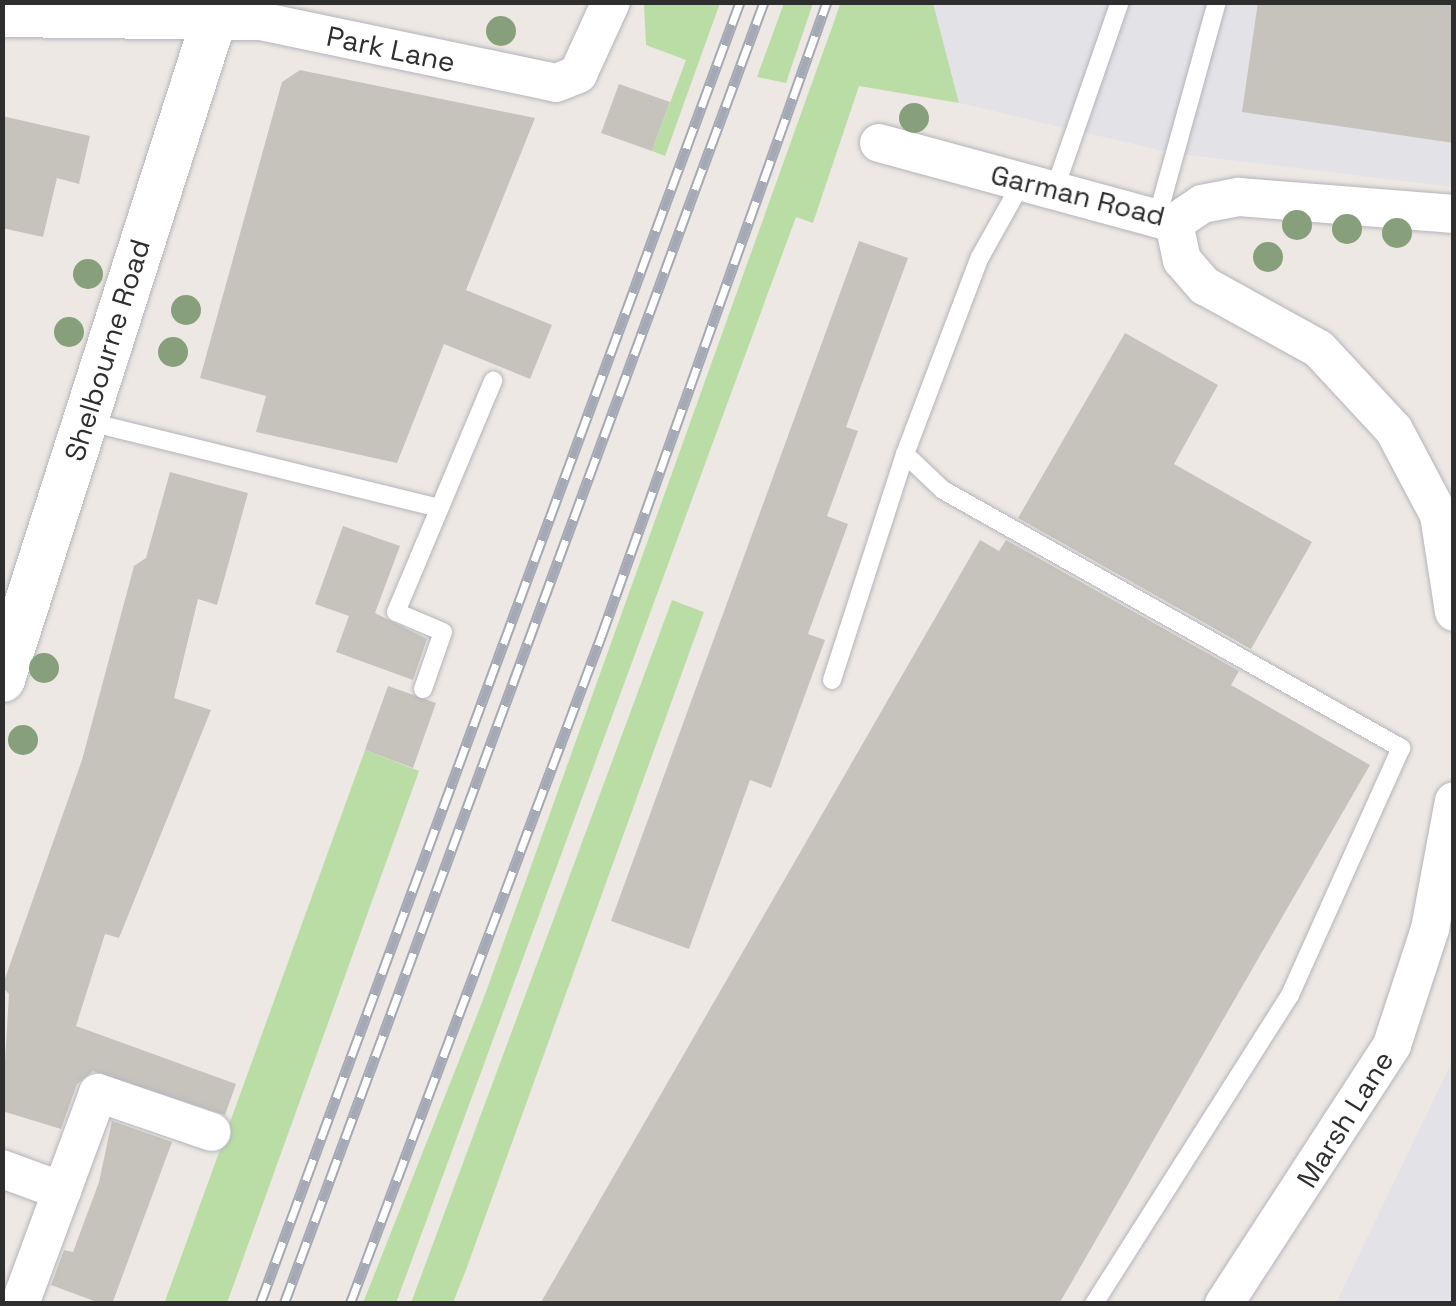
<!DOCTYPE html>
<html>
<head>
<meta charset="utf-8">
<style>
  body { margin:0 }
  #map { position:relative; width:1456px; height:1306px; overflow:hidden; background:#ede8e3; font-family:"Space Grotesk",sans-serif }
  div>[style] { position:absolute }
  .industrial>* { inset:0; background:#e3e2e7 }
  .green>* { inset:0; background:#badda6 }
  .building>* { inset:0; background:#c6c3bd }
  .roads { filter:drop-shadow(0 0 2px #b3b4bc) drop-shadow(0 0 2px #b3b4bc) }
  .service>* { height:18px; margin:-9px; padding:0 9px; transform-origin:9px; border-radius:9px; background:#fff }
  .minor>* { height:38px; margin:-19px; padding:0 19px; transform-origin:19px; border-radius:19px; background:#fff }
  .tertiary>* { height:45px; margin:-22.5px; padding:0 22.5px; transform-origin:22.5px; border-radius:22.5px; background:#fff }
  .rail>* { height:11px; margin-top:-5.5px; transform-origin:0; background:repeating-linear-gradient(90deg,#fff 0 22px,#a5a8b5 0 44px); box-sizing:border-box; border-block:2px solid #a5a8b5 }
  .trees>* { width:30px; height:30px; margin:-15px; border-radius:50%; background:#879f7a }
  span { translate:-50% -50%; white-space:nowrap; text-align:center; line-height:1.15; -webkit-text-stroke:8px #fff; paint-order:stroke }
  .street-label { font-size:28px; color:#2e2e2e }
  .frame { position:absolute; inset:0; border:5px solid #2e2e2e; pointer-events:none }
</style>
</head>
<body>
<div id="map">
  <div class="industrial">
    <div style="clip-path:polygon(933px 3px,1453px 3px,1453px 187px,1172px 153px,959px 103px)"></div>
    <div style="clip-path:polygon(1453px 1059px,1453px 1303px,1336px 1303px)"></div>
  </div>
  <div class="green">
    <div style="clip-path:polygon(841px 2px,933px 3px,959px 103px,859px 86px,813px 223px,796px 217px,396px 1303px,363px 1303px,483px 1000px)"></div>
    <div style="clip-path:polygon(644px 3px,720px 3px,665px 156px,652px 151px,686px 60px,646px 45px)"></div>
    <div style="clip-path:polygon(784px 3px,813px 3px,786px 83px,757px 77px)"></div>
    <div style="clip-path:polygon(672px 600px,704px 612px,467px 1267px,453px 1303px,411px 1303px)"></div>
    <div style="clip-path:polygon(365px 750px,419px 771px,227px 1303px,164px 1304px)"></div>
  </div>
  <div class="building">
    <div style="clip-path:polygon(1258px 2px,1454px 2px,1454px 143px,1242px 112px)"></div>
    <div style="clip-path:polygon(300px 70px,535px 118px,466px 290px,552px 325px,530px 379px,444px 344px,397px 463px,256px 432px,266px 396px,200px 378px,282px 82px)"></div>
    <div style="clip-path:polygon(619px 84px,670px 102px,652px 151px,601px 133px)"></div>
    <div style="clip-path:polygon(2px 116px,90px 136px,79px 184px,57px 178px,43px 237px,2px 228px)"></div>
    <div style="clip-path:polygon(859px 241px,908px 258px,846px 427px,858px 431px,827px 516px,848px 524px,808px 634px,825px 640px,771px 788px,750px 780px,689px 949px,611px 921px)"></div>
    <div style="clip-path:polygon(1125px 333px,1218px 385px,1174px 464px,1312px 542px,1251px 649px,1018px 518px)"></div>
    <div style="clip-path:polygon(170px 472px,248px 493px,217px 605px,198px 599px,174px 698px,211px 710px,119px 938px,105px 934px,76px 1026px,236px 1084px,225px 1115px,93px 1071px,77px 1084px,61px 1129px,2px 1111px,9px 994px,2px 987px,82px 760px,134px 566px,146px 558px)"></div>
    <div style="clip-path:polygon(343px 526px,400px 546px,375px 613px,427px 639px,413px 680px,336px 652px,349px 616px,315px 604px)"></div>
    <div style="clip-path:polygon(980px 540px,999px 551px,1006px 540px,1239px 671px,1231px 685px,1370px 765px,1059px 1304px,540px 1304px)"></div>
    <div style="clip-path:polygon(388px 686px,436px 703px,413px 768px,365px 750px)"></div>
    <div style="clip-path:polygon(112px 1121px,172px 1142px,112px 1304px,102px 1304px,51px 1285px,64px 1250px,73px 1252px,99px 1182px)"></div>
  </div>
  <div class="roads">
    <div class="service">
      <div style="left:1054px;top:191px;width:200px;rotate:-70.8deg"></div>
      <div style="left:1157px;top:218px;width:224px;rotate:-74.5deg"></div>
      <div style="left:85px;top:421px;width:365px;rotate:13.8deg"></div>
      <div style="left:905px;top:454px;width:52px;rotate:43.5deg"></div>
      <div style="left:943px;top:490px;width:526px;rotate:29.39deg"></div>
      <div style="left:1401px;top:748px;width:271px;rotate:114.2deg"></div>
      <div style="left:1290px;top:995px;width:366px;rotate:122.4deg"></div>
      <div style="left:832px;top:680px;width:237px;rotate:-72.1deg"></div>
      <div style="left:905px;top:454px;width:209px;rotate:-69.2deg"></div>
      <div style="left:979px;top:259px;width:88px;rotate:-60.8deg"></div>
      <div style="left:423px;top:689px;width:60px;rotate:-70.7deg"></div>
      <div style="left:443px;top:632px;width:51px;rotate:-156.9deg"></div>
      <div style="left:396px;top:612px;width:251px;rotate:-67.2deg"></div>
    </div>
    <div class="minor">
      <div style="left:2px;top:18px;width:258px;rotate:0.7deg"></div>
      <div style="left:260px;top:21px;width:302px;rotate:11.8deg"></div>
      <div style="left:556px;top:83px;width:24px;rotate:-22deg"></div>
      <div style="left:578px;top:74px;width:79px;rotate:-65.4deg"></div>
      <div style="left:879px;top:143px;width:306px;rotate:15.2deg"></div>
      <div style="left:1174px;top:223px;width:38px;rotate:78deg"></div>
      <div style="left:1182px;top:260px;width:35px;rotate:49deg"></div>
      <div style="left:1205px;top:286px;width:130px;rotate:28.9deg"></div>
      <div style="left:1319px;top:349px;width:110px;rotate:47.2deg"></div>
      <div style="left:1394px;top:430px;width:96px;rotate:62.1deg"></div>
      <div style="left:1439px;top:515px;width:98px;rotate:81.2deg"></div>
      <div style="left:1174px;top:223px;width:34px;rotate:-34deg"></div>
      <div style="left:1202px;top:204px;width:38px;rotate:-11deg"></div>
      <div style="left:1239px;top:197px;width:216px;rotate:4.5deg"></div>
      <div style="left:2px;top:1169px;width:64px;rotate:20.1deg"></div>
      <div style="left:20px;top:1304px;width:225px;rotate:-69.7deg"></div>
      <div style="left:98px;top:1093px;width:120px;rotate:18.9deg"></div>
      <div style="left:1224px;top:1304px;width:309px;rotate:-57deg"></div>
      <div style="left:1392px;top:1045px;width:122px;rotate:-71.9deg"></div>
      <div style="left:1430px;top:929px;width:130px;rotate:-79.4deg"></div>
    </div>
    <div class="tertiary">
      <div style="left:2px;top:679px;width:711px;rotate:-72.23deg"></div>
    </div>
  </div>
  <div class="rail">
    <div style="left:260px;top:1304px;width:1388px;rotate:-69.76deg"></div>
    <div style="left:284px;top:1304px;width:1388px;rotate:-69.76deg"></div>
    <div style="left:350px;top:1304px;width:713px;rotate:-69.38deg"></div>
    <div style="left:601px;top:637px;width:674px;rotate:-70.41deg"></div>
  </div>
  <div class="trees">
    <div style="left:501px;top:31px"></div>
    <div style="left:914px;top:118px"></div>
    <div style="left:1297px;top:225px"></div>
    <div style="left:1347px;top:229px"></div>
    <div style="left:1397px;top:233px"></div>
    <div style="left:1268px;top:257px"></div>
    <div style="left:88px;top:274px"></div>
    <div style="left:186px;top:310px"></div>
    <div style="left:69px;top:332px"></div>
    <div style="left:173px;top:352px"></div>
    <div style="left:44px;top:668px"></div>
    <div style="left:23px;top:740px"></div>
  </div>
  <div class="street-label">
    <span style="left:391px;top:49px;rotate:12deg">Park Lane</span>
    <span style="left:1078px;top:195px;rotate:14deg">Garman Road</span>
    <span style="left:107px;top:350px;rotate:-73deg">Shelbourne Road</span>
    <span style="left:1345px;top:1119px;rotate:-58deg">Marsh Lane</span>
  </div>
  <div class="frame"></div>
</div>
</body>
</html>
